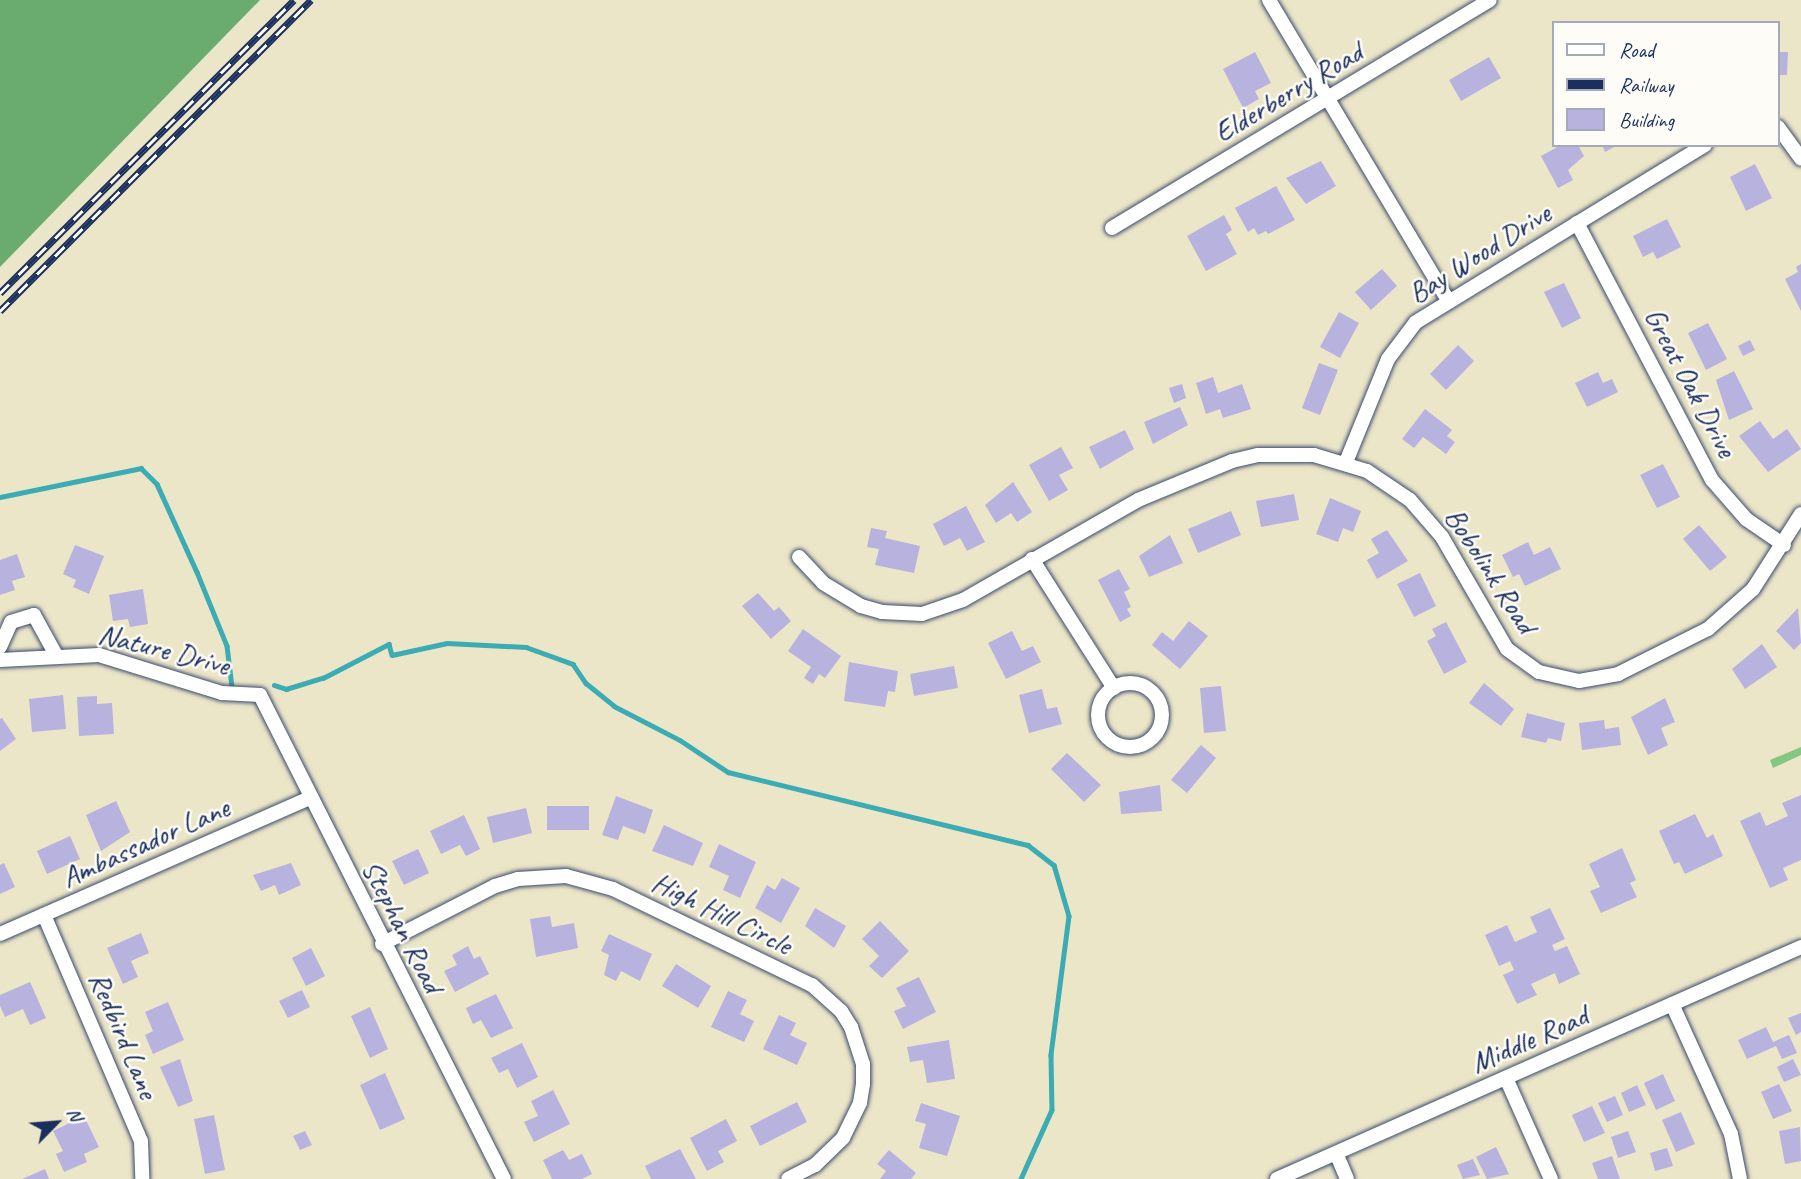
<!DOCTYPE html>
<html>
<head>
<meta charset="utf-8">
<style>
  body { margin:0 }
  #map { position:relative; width:1801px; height:1179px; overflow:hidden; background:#ece6c8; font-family:Caveat,sans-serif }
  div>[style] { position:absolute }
  .green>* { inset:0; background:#83c781 }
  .forest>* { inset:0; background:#6aac6f }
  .stream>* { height:4.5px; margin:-2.25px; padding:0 2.25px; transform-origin:2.25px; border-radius:2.25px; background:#3bacb4 }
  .building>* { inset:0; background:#b8b2de }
  .roads { filter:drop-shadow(0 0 2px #3a4a6e) drop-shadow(0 0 2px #3a4a6e) }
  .minor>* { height:14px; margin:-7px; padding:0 7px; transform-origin:7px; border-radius:7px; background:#fff }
  .minor>.ring { margin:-7px; padding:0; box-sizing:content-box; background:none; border:14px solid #fff; border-radius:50% }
  .rail>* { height:7px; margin-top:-3.5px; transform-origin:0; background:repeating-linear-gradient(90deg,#fdfcf7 0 13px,#1b2f5e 0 26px); box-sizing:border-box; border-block:2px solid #1b2f5e }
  span { translate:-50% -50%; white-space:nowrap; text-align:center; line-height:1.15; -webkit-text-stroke:5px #fdfcf7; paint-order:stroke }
  .street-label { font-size:30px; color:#1b2f5e }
  .legend { position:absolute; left:1552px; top:21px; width:228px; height:126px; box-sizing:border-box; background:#fdfcf7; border:2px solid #a3aaba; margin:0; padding:9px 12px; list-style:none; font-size:21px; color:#1b2f5e }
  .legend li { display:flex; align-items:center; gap:14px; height:35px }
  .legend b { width:35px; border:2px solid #a3aaba }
  .north { position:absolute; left:21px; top:1088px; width:70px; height:70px; -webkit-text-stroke:5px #fdfcf7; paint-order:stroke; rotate:65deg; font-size:19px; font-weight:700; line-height:28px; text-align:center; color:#1b2f5e }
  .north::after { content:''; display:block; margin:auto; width:24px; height:32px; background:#1b2f5e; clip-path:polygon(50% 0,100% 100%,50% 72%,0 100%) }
</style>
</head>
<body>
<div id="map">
  <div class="green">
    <div style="clip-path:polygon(1801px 747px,1801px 755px,1773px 768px,1770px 760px)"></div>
  </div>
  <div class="forest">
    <div style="clip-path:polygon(0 0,260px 0,0 267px)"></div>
  </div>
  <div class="stream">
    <div style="left:0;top:497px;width:144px;rotate:-11.6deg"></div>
    <div style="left:141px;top:468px;width:23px;rotate:45deg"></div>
    <div style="left:157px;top:484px;width:97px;rotate:65.6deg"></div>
    <div style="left:197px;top:572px;width:80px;rotate:67.9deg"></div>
    <div style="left:227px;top:646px;width:39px;rotate:83deg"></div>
    <div style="left:274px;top:685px;width:13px;rotate:18deg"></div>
    <div style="left:286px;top:689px;width:39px;rotate:-17deg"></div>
    <div style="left:323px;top:678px;width:74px;rotate:-27.3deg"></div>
    <div style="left:389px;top:644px;width:11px;rotate:75deg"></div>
    <div style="left:392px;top:655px;width:56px;rotate:-12.3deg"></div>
    <div style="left:447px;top:643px;width:79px;rotate:2.9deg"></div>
    <div style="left:526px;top:647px;width:50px;rotate:19.9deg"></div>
    <div style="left:573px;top:664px;width:23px;rotate:56deg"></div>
    <div style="left:586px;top:683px;width:36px;rotate:39deg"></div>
    <div style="left:614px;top:706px;width:74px;rotate:27.3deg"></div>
    <div style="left:680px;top:740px;width:58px;rotate:33.7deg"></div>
    <div style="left:728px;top:772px;width:309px;rotate:13.7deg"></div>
    <div style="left:1028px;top:845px;width:33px;rotate:38deg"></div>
    <div style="left:1054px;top:865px;width:53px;rotate:73.6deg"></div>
    <div style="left:1069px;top:916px;width:140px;rotate:97.4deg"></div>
    <div style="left:1051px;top:1055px;width:55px;rotate:89deg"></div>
    <div style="left:1052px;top:1110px;width:76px;rotate:114.2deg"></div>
  </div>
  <div class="building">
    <div style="clip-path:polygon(1255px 52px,1271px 83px,1255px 91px,1259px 99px,1243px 108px,1223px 69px)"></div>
    <div style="clip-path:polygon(1778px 52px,1788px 52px,1787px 75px,1778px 75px)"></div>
    <div style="clip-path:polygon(1489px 57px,1501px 78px,1461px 101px,1449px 80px)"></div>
    <div style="clip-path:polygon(1561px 145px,1578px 145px,1584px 156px,1568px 170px,1573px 180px,1558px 188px,1541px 156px)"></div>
    <div style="clip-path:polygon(1602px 145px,1618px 145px,1605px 152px)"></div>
    <div style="clip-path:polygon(1321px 161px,1336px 186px,1306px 204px,1286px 178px)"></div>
    <div style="clip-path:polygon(1755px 164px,1772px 198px,1746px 211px,1730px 177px)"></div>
    <div style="clip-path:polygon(1276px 186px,1295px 220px,1268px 234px,1266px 231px,1258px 235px,1254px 228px,1248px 232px,1235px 208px)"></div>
    <div style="clip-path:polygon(1224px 215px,1232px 230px,1226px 234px,1237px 254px,1206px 271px,1187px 236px)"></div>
    <div style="clip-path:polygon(1667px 219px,1681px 247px,1657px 259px,1653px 252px,1643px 257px,1633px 236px)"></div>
    <div style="clip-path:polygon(1801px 264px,1801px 311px,1785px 279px,1798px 272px,1796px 267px)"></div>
    <div style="clip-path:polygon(1382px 269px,1397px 286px,1371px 310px,1355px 292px)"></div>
    <div style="clip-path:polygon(1564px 283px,1581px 318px,1562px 328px,1544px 292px)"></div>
    <div style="clip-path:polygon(1339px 312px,1359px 323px,1340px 358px,1320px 347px)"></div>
    <div style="clip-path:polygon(1708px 323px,1727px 359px,1706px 370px,1688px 333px)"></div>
    <div style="clip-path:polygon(1750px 340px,1755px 350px,1743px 356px,1738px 346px)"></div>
    <div style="clip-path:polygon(1458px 345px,1474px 361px,1446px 390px,1430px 374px)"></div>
    <div style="clip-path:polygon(1319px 363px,1338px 370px,1320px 415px,1302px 408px)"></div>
    <div style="clip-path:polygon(1734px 371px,1753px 409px,1729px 420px,1716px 380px)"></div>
    <div style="clip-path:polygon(1598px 372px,1603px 383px,1612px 379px,1618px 392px,1587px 407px,1575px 383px)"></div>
    <div style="clip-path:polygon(1213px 377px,1218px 393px,1242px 384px,1251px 409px,1223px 418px,1220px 409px,1206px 414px,1196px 383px)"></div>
    <div style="clip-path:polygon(1182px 384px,1186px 398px,1174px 403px,1169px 388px)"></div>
    <div style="clip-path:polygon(1180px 407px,1188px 425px,1153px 444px,1144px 422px)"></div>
    <div style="clip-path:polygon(1425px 409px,1452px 430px,1447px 436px,1455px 442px,1446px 454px,1423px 437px,1414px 448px,1402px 439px)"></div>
    <div style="clip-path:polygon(1760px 421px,1773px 439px,1787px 429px,1801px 449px,1768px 472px,1739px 436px)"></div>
    <div style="clip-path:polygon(1125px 430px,1134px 449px,1100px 469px,1089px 447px)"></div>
    <div style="clip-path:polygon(1061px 447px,1073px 468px,1059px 475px,1068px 490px,1049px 501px,1029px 465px)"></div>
    <div style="clip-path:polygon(1663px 464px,1680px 497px,1657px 508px,1640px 475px)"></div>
    <div style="clip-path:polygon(1013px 482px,1032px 512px,1017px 522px,1011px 513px,996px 523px,985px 505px)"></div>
    <div style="clip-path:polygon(1294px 494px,1299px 520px,1261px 527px,1256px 501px)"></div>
    <div style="clip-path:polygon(1330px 498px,1361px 511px,1353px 532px,1343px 528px,1338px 542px,1316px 534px)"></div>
    <div style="clip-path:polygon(966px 506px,985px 542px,967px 551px,960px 538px,944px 546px,933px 524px)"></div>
    <div style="clip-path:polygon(1231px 511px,1241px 535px,1198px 553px,1188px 529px)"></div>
    <div style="clip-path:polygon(1699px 525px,1727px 557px,1710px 571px,1683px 539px)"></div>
    <div style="clip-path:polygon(871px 528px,887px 531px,885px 538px,920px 546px,914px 573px,875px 565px,879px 549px,867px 547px)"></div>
    <div style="clip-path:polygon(1387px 530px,1408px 561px,1377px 579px,1367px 560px,1379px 553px,1371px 539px)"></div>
    <div style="clip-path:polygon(1170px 535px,1183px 563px,1149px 577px,1139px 556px)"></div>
    <div style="clip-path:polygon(1528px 542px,1534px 555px,1550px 547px,1561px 569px,1525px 586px,1519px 574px,1513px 577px,1502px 555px)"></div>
    <div style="clip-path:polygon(75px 545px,104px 556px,89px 594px,73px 587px,76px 580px,63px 574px)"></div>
    <div style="clip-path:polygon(17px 554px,25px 577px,12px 581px,15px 590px,0 595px,0 560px)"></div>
    <div style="clip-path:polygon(1119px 569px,1130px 589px,1124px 592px,1131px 607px,1127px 609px,1131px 616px,1120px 622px,1098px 580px)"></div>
    <div style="clip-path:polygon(1420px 573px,1436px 606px,1414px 617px,1397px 584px)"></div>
    <div style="clip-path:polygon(143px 589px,148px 624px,130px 627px,128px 619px,113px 621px,109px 595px)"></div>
    <div style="clip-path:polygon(758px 593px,774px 611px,779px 607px,791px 621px,771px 639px,742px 606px)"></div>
    <div style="clip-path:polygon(1798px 608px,1801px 643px,1794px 650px,1776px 631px)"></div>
    <div style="clip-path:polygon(1189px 621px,1208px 636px,1180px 669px,1152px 645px,1162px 632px,1173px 641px)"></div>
    <div style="clip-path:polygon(1446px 622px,1467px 662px,1444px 674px,1427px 641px,1436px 636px,1432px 629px)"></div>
    <div style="clip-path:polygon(803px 629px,841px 656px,825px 678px,819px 674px,813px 684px,804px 678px,811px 667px,788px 651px)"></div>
    <div style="clip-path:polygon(1012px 631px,1022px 651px,1033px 646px,1041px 662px,1006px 679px,988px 643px)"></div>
    <div style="clip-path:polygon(1762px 644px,1777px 667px,1745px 689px,1732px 669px)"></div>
    <div style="clip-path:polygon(849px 662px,898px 671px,895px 692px,888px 691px,885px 707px,844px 701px)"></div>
    <div style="clip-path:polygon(954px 666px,958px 688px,914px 696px,910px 674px)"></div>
    <div style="clip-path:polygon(1484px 683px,1514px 709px,1501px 726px,1469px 703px)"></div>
    <div style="clip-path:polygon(1221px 686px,1226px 731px,1204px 733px,1200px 688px)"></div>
    <div style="clip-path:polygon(1042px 689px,1047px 709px,1057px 707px,1062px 724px,1029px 733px,1019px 695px)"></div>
    <div style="clip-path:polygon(63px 695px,66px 729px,32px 732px,29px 699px)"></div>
    <div style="clip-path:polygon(97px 696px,97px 704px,112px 703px,114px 734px,79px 736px,77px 697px)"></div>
    <div style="clip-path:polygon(1665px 698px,1675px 722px,1661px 728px,1668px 745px,1648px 755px,1631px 717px)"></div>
    <div style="clip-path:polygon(1527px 713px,1565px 723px,1561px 741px,1548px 738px,1546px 743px,1521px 737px)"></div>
    <div style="clip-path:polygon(2px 718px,16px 739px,0 751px,0 719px)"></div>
    <div style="clip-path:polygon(1604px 720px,1605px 729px,1619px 727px,1621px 745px,1582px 750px,1579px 723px)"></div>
    <div style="clip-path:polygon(1201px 745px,1216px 758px,1187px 793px,1171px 780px)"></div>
    <div style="clip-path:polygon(1067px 753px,1101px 785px,1084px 802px,1051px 769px)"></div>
    <div style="clip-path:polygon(1160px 785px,1162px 811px,1121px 814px,1119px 792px)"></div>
    <div style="clip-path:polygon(1801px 795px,1801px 860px,1783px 868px,1788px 880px,1770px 888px,1740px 821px,1760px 812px,1766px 826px,1788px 816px,1782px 803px)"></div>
    <div style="clip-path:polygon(616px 796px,653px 810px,645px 834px,623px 826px,618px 840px,602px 835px)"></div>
    <div style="clip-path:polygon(116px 801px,130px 832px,101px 851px,86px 815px)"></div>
    <div style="clip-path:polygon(547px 806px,589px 806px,589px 830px,547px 830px)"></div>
    <div style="clip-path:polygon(526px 808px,532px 833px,493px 843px,487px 817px)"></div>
    <div style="clip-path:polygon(1695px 814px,1707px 838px,1713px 834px,1723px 856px,1685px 874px,1679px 862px,1674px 864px,1659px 831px)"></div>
    <div style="clip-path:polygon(464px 815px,480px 849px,466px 856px,460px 845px,441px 854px,430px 831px)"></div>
    <div style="clip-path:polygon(664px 825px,703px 843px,693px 866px,652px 851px)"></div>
    <div style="clip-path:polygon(70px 836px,80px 859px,47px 874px,37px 851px)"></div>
    <div style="clip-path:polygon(719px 844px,756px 862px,740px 898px,723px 890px,729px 876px,709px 867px)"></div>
    <div style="clip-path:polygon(1622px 848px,1636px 880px,1630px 883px,1637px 897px,1601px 913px,1590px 891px,1600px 887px,1589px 864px)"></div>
    <div style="clip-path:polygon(418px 849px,429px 873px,404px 885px,392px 861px)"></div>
    <div style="clip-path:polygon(4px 863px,15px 887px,0 894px,0 865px)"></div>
    <div style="clip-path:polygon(291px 863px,301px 885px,279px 895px,275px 885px,261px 891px,253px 875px)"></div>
    <div style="clip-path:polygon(782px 878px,800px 888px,781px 923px,755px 908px,767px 885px,775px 890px)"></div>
    <div style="clip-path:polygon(815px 908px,846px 926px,834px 948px,805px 926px)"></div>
    <div style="clip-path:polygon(1550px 908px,1565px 939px,1552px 945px,1555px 951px,1567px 946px,1580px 974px,1559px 984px,1555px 973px,1531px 984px,1537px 995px,1517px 1004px,1503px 975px,1514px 970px,1510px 961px,1499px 966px,1485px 935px,1507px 925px,1515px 942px,1537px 932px,1530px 917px)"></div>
    <div style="clip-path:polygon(550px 916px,552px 927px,574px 923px,578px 948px,536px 957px,530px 919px)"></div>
    <div style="clip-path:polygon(880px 921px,909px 951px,882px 978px,869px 966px,879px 956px,862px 939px)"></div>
    <div style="clip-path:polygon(141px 933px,149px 953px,131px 961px,138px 977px,123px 984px,107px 948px)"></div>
    <div style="clip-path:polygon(609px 934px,652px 954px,640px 981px,621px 971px,616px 981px,604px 975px,609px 955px,601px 951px)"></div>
    <div style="clip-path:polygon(468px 946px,474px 959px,480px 956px,489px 974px,455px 992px,444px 971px,457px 965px,452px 955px)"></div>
    <div style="clip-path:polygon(311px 948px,325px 976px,306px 986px,292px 958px)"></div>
    <div style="clip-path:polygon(676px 964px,711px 986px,698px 1008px,662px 986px)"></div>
    <div style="clip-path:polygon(919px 977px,936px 1012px,903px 1029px,894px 1011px,906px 1006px,896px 988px)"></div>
    <div style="clip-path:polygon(30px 982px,46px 1018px,30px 1025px,23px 1009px,5px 1017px,0 1006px,0 995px)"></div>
    <div style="clip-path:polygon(302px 990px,310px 1007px,288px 1018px,279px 1001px)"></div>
    <div style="clip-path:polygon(728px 991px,747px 1000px,740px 1014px,754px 1021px,744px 1042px,711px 1027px)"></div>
    <div style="clip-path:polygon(496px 994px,513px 1028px,491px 1038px,481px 1020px,473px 1024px,466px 1008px)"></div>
    <div style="clip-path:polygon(168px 1002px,184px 1040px,153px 1054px,145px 1035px,153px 1031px,145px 1012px)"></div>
    <div style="clip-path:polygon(370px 1007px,388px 1049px,370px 1058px,351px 1016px)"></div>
    <div style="clip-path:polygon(1801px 1013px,1801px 1032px,1796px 1035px,1788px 1018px)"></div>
    <div style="clip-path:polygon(779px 1015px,796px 1023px,790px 1035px,807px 1043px,797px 1065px,763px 1049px)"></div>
    <div style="clip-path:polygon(1766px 1027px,1773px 1042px,1789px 1035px,1797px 1053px,1782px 1059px,1776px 1046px,1747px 1059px,1738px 1040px)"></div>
    <div style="clip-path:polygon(949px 1040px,955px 1079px,927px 1083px,923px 1060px,910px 1062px,907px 1047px)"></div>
    <div style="clip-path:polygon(522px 1043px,538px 1077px,517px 1088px,508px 1069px,499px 1073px,491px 1058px)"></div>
    <div style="clip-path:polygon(180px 1059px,193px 1101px,178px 1107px,160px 1067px)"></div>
    <div style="clip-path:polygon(1793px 1059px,1801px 1075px,1784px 1082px,1777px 1067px)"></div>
    <div style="clip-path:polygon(385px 1073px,405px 1119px,380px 1130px,360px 1085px)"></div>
    <div style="clip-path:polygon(1663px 1074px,1675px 1101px,1656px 1110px,1644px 1083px)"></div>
    <div style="clip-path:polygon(1779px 1084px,1792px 1111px,1773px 1119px,1761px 1092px)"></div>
    <div style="clip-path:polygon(1637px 1085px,1646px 1105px,1629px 1112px,1621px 1093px)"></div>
    <div style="clip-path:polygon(553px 1090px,570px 1124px,534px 1142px,524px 1122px,538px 1116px,531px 1101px)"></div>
    <div style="clip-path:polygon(1615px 1096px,1623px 1115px,1607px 1122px,1598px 1103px)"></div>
    <div style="clip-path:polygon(797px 1102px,807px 1122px,760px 1146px,750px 1126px)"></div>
    <div style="clip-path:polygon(921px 1103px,960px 1116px,947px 1156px,919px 1148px,926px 1124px,915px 1121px)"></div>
    <div style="clip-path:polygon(1592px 1106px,1605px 1133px,1584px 1142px,1572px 1115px)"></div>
    <div style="clip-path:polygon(1681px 1112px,1695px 1144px,1676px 1152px,1662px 1120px)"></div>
    <div style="clip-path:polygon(214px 1115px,225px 1170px,205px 1174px,194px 1119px)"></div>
    <div style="clip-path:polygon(84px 1116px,99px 1147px,84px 1154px,87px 1162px,64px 1172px,56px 1154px,63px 1151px,53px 1131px)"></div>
    <div style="clip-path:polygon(726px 1119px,737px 1141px,718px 1151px,724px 1162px,707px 1171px,690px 1138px)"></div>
    <div style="clip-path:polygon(1800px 1127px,1801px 1161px,1785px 1164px,1779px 1131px)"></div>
    <div style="clip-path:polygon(305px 1131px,312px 1145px,300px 1150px,293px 1136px)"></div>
    <div style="clip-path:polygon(1628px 1131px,1636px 1152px,1618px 1158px,1611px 1137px)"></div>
    <div style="clip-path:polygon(1496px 1147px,1509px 1174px,1487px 1179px,1476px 1157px)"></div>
    <div style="clip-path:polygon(1667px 1148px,1673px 1166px,1655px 1171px,1650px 1153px)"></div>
    <div style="clip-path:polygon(680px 1149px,696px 1179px,651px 1179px,645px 1166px)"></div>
    <div style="clip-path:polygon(563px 1150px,569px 1160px,582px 1154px,592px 1174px,582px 1179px,552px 1179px,543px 1160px)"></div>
    <div style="clip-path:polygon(889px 1150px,916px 1173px,911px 1179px,880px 1179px,886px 1171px,877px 1164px)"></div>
    <div style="clip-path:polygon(1612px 1156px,1620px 1179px,1598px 1179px,1592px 1163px)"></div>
    <div style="clip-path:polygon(1473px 1159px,1480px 1175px,1463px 1179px,1457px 1165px)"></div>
    <div style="clip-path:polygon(45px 1169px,49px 1179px,22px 1179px)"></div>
  </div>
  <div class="roads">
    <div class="minor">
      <div style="left:1269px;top:0;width:349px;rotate:59.2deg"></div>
      <div style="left:1778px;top:127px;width:39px;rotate:54deg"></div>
      <div style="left:1577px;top:223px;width:290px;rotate:62.3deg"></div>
      <div style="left:1712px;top:480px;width:52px;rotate:48.9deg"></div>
      <div style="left:1746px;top:519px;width:46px;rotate:34.4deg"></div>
      <div style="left:1112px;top:228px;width:441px;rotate:-31.1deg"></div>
      <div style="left:1346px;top:462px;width:111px;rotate:-67.8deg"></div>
      <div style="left:1388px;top:359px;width:46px;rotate:-52.9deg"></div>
      <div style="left:1416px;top:322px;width:339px;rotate:-31.5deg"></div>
      <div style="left:799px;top:557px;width:35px;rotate:47deg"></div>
      <div style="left:823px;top:583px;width:44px;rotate:31.2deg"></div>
      <div style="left:861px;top:606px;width:22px;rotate:16deg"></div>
      <div style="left:882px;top:612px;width:40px;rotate:2.9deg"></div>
      <div style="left:922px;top:614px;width:43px;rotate:-18.9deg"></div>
      <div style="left:963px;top:600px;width:202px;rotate:-29.7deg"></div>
      <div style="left:1138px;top:500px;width:102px;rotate:-22.5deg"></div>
      <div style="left:1232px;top:461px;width:27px;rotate:-13deg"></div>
      <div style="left:1258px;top:455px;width:56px"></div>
      <div style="left:1314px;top:455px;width:55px;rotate:16.8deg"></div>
      <div style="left:1367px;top:471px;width:52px;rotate:34deg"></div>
      <div style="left:1410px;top:500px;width:49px;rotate:49.1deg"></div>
      <div style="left:1442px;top:537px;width:129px;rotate:59.9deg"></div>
      <div style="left:1507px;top:649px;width:39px;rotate:36deg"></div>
      <div style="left:1539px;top:672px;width:41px;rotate:12.7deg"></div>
      <div style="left:1579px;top:681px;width:40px;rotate:-10deg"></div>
      <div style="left:1618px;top:674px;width:101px;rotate:-26.6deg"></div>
      <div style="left:1708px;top:629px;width:60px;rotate:-41.6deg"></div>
      <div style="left:1753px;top:589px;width:89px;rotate:-57.4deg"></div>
      <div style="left:1032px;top:559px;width:153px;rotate:57.6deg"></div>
      <div style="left:0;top:647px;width:27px;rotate:-66deg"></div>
      <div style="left:11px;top:622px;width:24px;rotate:-17deg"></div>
      <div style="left:34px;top:615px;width:46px;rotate:61.2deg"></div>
      <div style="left:0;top:660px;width:99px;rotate:-2.9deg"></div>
      <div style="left:99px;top:655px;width:129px;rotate:17.2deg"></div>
      <div style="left:222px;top:693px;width:38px;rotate:3deg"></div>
      <div style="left:260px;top:695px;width:542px;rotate:63.25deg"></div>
      <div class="ring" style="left:1098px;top:683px;width:50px;height:50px"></div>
      <div style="left:44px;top:915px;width:246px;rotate:66.8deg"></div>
      <div style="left:141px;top:1141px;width:38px;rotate:88deg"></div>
      <div style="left:0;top:934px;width:339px;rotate:-23.7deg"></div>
      <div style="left:382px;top:944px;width:127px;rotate:-27.2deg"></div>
      <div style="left:495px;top:886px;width:24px;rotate:-17deg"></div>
      <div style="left:518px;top:879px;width:48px;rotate:-3.6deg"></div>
      <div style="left:566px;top:876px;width:49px;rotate:15.5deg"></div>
      <div style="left:613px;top:889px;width:221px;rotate:25.8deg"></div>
      <div style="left:812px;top:985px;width:39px;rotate:42deg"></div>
      <div style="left:841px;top:1011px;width:19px;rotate:58deg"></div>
      <div style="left:851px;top:1027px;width:39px;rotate:72deg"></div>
      <div style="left:863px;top:1064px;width:20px;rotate:90deg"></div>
      <div style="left:863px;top:1084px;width:19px;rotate:99deg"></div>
      <div style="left:860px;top:1103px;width:39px;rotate:116deg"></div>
      <div style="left:843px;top:1138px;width:39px;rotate:136deg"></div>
      <div style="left:815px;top:1165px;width:30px;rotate:153deg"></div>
      <div style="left:1672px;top:1004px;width:143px;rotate:65.6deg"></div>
      <div style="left:1731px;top:1134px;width:46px;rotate:78.7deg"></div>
      <div style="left:1506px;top:1078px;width:111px;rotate:66deg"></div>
      <div style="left:1336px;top:1153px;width:28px;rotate:67deg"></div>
      <div style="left:1277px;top:1179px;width:573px;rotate:-23.88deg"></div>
    </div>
  </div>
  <div class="rail">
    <div style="left:0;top:293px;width:415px;rotate:-44.9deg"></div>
    <div style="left:0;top:311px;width:440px;rotate:-45deg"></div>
  </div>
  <div class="street-label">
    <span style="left:1288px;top:92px;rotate:-31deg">Elderberry Road</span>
    <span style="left:1479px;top:253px;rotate:-32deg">Bay Wood Drive</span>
    <span style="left:1691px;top:382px;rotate:62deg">Great Oak Drive</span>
    <span style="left:1491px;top:570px;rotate:57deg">Bobolink Road</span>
    <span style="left:164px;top:649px;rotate:14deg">Nature Drive</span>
    <span style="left:145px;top:842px;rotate:-24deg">Ambassador Lane</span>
    <span style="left:722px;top:913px;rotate:26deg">High Hill Circle</span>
    <span style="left:403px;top:926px;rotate:63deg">Stephan Road</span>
    <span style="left:124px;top:1035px;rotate:67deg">Redbird Lane</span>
    <span style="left:1529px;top:1039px;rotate:-24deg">Middle Road</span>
  </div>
  <ul class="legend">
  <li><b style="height:9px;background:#fff"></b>Road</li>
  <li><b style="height:9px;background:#1b2f5e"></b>Railway</li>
  <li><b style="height:19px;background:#b8b2de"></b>Building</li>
  </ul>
  <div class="north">N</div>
</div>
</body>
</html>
